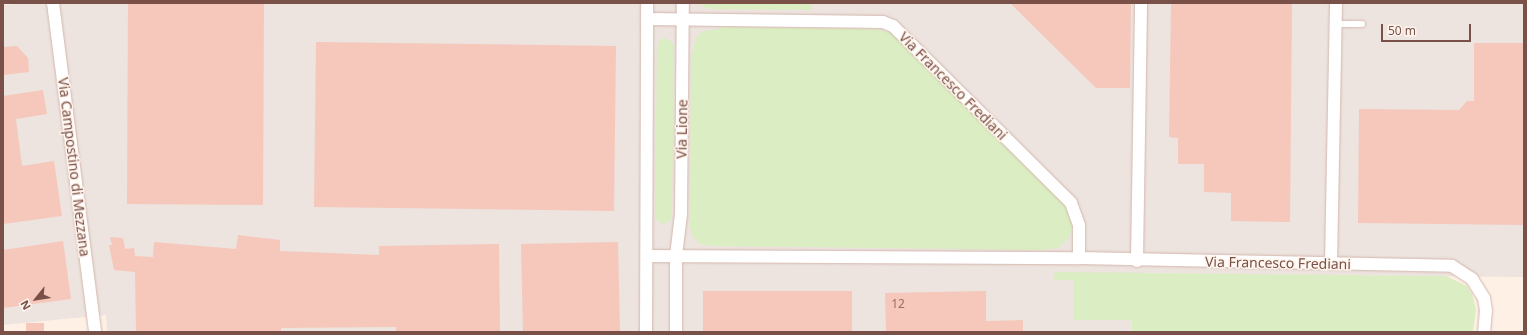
<!DOCTYPE html>
<html>
<head>
<meta charset="utf-8">
<style>
  body { margin:0 }
  #map { position:relative; width:1527px; height:335px; overflow:hidden; background:#fef0e5; font-family:"Noto Sans",sans-serif }
  div>[style] { position:absolute }
  .industrial>* { inset:0; background:#ede3df }
  .green>* { inset:0; background:#dbedc2 }
  .building>* { inset:0; background:#f5c8bb }
  .roads { filter:drop-shadow(0 0 1px #d3b7ac) drop-shadow(0 0 1px #d3b7ac) }
  .service>* { height:6px; margin:-3px; padding:0 3px; transform-origin:3px; border-radius:3px; background:#fff }
  .minor>* { height:12px; margin:-6px; padding:0 6px; transform-origin:6px; border-radius:6px; background:#fff }
  span { translate:-50% -50%; white-space:nowrap; text-align:center; line-height:1.15; -webkit-text-stroke:3px #fff4ec; paint-order:stroke }
  .number-label { font-size:12px; color:#986f65 }
  .number-label span { -webkit-text-stroke-width:0 }
  .street-label { font-size:14px; color:#795148 }
  .frame { position:absolute; inset:0; border:4px solid #795148; pointer-events:none }
  .north { position:absolute; left:16px; top:279px; width:40px; height:40px; -webkit-text-stroke:3px #fff4ec; paint-order:stroke; rotate:240deg; font-size:11px; font-weight:700; line-height:16px; text-align:center; color:#795148 }
  .north::after { content:''; display:block; margin:auto; width:14px; height:18px; background:#795148; clip-path:polygon(50% 0,100% 100%,50% 72%,0 100%) }
  .scale { position:absolute; left:1381px; top:24px; width:90px; height:18px; box-sizing:border-box; border:2px solid #795148; border-top:0; padding-left:5px; font-size:12px; line-height:14px; white-space:nowrap; color:#795148; -webkit-text-stroke:3px #fff4ec; paint-order:stroke }
</style>
</head>
<body>
<div id="map">
  <div class="industrial">
    <div style="clip-path:polygon(32px 3px,1524px 3px,1524px 277px,1135px 273px,1073px 280px,1073px 320px,1132px 320px,1132px 332px,107px 332px,106px 315px,3px 325px,3px 5px)"></div>
  </div>
  <div class="green">
    <div style="clip-path:polygon(697px 3px,811px 3px,811px 10px,709px 9px)"></div>
    <div style="clip-path:polygon(719px 27px,874px 29px,892px 33px,1058px 197px,1070px 215px,1072px 229px,1068px 239px,1058px 248px,1043px 250px,711px 246px,700px 244px,693px 237px,690px 227px,691px 57px,697px 36px,703px 31px,719px 29px)"></div>
    <div style="clip-path:polygon(665px 38px,672px 42px,674px 47px,672px 215px,670px 221px,662px 224px,657px 221px,655px 216px,657px 47px,660px 40px)"></div>
    <div style="clip-path:polygon(1055px 272px,1446px 276px,1467px 286px,1472px 294px,1476px 310px,1473px 332px,1132px 332px,1132px 320px,1073px 320px,1073px 280px,1053px 280px)"></div>
  </div>
  <div class="building">
    <div style="clip-path:polygon(128px 3px,264px 4px,263px 205px,127px 204px)"></div>
    <div style="clip-path:polygon(1010px 3px,1131px 3px,1130px 88px,1096px 88px)"></div>
    <div style="clip-path:polygon(1171px 3px,1292px 3px,1290px 222px,1231px 221px,1231px 193px,1204px 192px,1204px 164px,1178px 164px,1178px 138px,1169px 137px)"></div>
    <div style="clip-path:polygon(316px 42px,616px 46px,614px 211px,314px 207px)"></div>
    <div style="clip-path:polygon(1474px 43px,1524px 43px,1524px 225px,1358px 223px,1359px 109px,1459px 110px,1467px 101px,1474px 101px)"></div>
    <div style="clip-path:polygon(17px 46px,28px 58px,29px 72px,3px 75px,3px 47px)"></div>
    <div style="clip-path:polygon(43px 90px,47px 114px,16px 119px,22px 166px,54px 161px,62px 216px,3px 224px,3px 96px)"></div>
    <div style="clip-path:polygon(238px 235px,280px 240px,280px 251px,379px 255px,379px 246px,499px 244px,500px 332px,396px 332px,396px 327px,281px 328px,281px 332px,136px 332px,135px 272px,114px 270px,109px 245px,112px 245px,110px 237px,123px 238px,125px 249px,134px 248px,135px 256px,153px 257px,154px 242px,236px 249px)"></div>
    <div style="clip-path:polygon(63px 241px,71px 299px,3px 308px,3px 250px)"></div>
    <div style="clip-path:polygon(618px 242px,620px 332px,523px 332px,521px 244px)"></div>
    <div style="clip-path:polygon(703px 291px,852px 291px,852px 332px,703px 332px)"></div>
    <div style="clip-path:polygon(986px 291px,986px 321px,1023px 320px,1023px 332px,886px 332px,885px 293px)"></div>
    <div style="clip-path:polygon(26px 323px,44px 323px,44px 332px,26px 332px)"></div>
  </div>
  <div class="roads">
    <div class="service">
      <div style="left:1336px;top:24px;width:26px"></div>
    </div>
    <div class="minor">
      <div style="left:53px;top:3px;width:332px;rotate:82.7deg"></div>
      <div style="left:647px;top:19px;width:236px;rotate:0.7deg"></div>
      <div style="left:883px;top:22px;width:11px;rotate:22deg"></div>
      <div style="left:893px;top:26px;width:251px;rotate:44.8deg"></div>
      <div style="left:1071px;top:203px;width:23px;rotate:70deg"></div>
      <div style="left:1079px;top:225px;width:33px;rotate:90deg"></div>
      <div style="left:647px;top:256px;width:432px;rotate:0.3deg"></div>
      <div style="left:1079px;top:258px;width:373px;rotate:1.2deg"></div>
      <div style="left:1452px;top:266px;width:24px;rotate:33deg"></div>
      <div style="left:1472px;top:279px;width:22px;rotate:58deg"></div>
      <div style="left:1484px;top:298px;width:12px;rotate:81deg"></div>
      <div style="left:1486px;top:310px;width:22px;rotate:95deg"></div>
      <div style="left:1137px;top:261px;width:258px;rotate:-89.1deg"></div>
      <div style="left:1331px;top:263px;width:260px;rotate:-88.9deg"></div>
      <div style="left:646px;top:332px;width:329px;rotate:-89.8deg"></div>
      <div style="left:676px;top:332px;width:76px;rotate:-90deg"></div>
      <div style="left:676px;top:256px;width:42px;rotate:-83.2deg"></div>
      <div style="left:681px;top:214px;width:211px;rotate:-89.5deg"></div>
    </div>
  </div>
  <div class="number-label">
    <span style="left:898px;top:304px">12</span>
  </div>
  <div class="street-label">
    <span style="left:953px;top:86px;rotate:45deg">Via Francesco Frediani</span>
    <span style="left:682px;top:129px;rotate:-89deg">Via Lione</span>
    <span style="left:74px;top:167px;rotate:83deg">Via Campostino di Mezzana</span>
    <span style="left:1278px;top:263px;rotate:1deg">Via Francesco Frediani</span>
  </div>
  <div class="frame"></div>
  <div class="north">N</div>
  <div class="scale">50 m</div>
</div>
</body>
</html>
